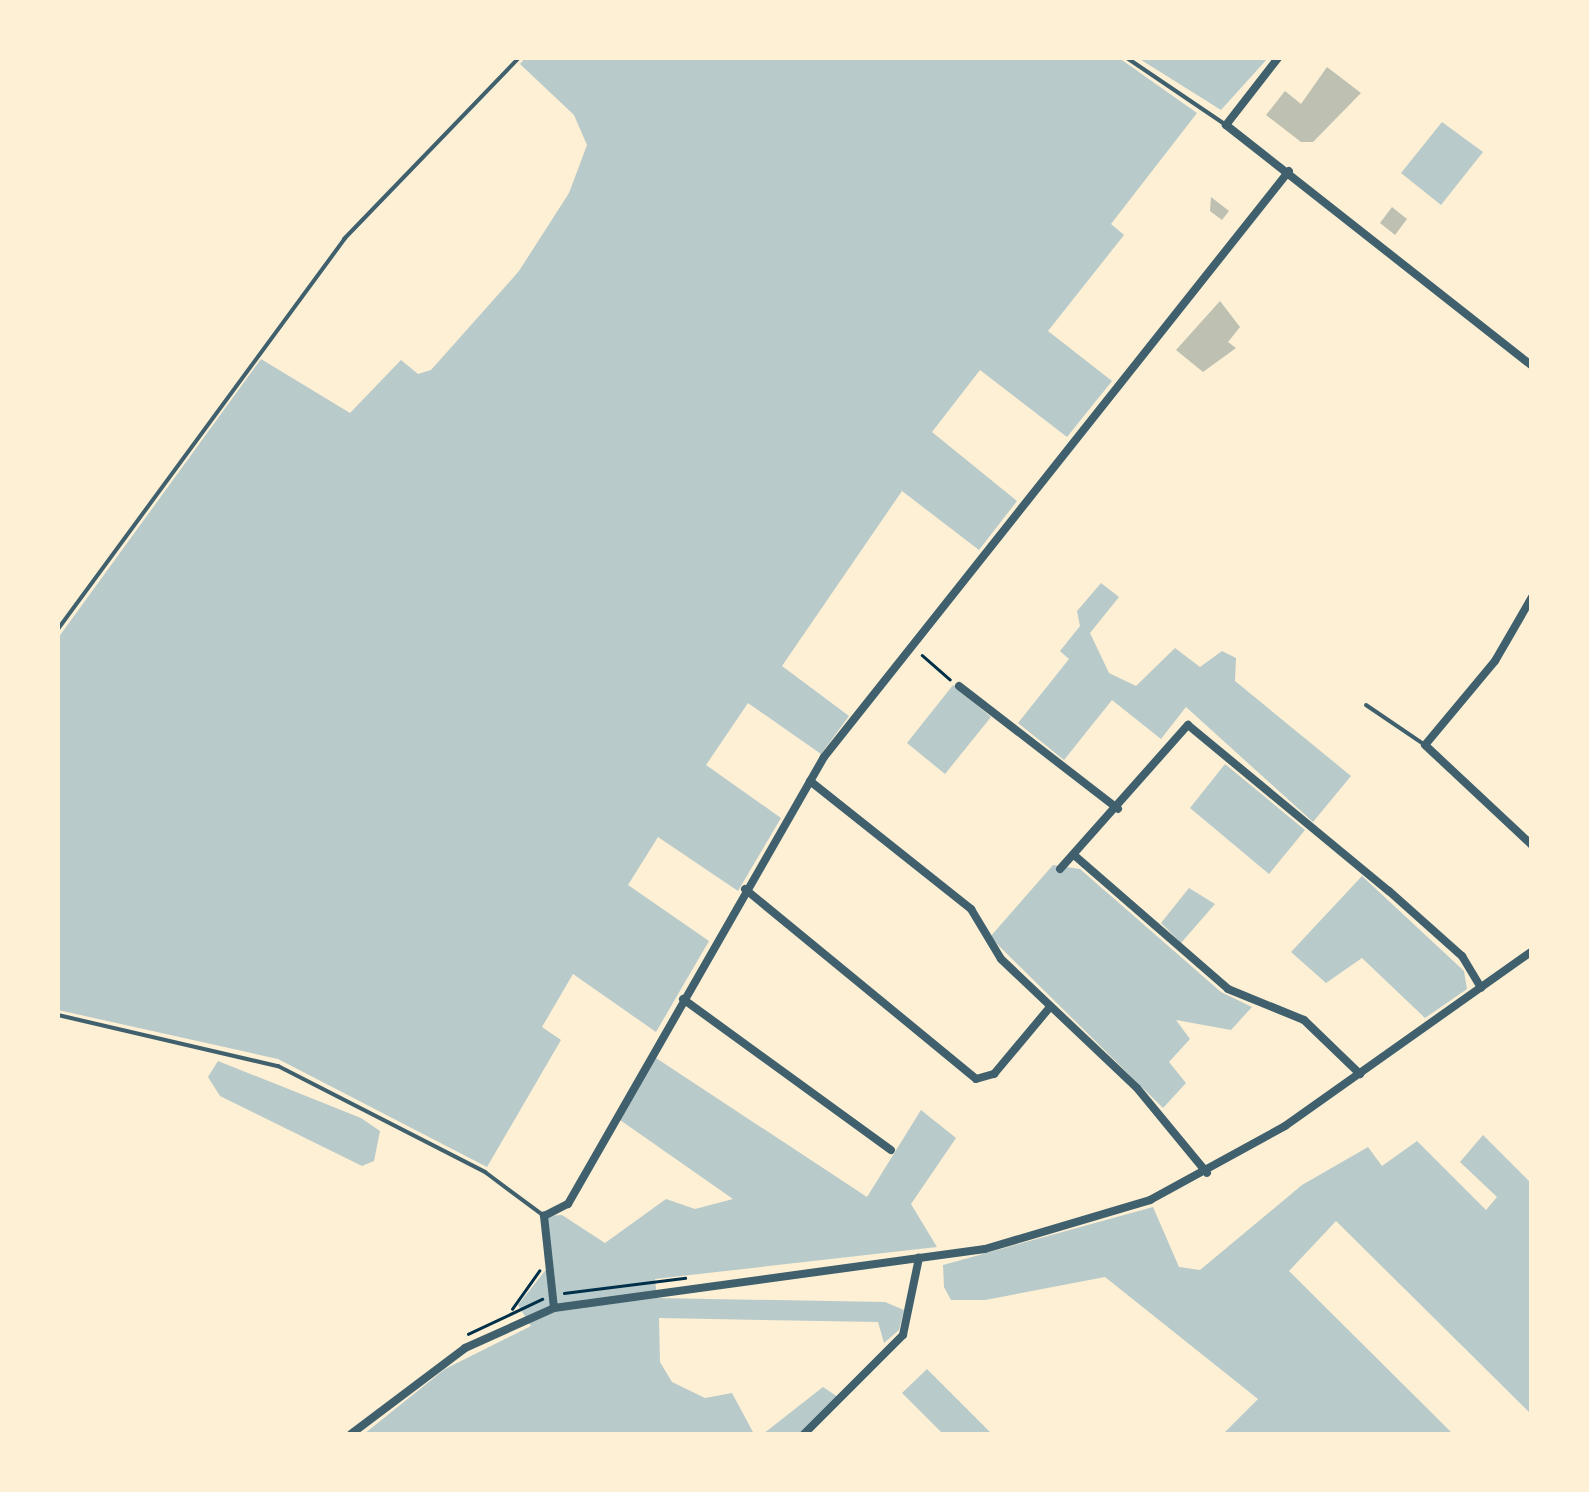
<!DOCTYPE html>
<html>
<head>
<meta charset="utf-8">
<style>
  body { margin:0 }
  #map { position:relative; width:1589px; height:1492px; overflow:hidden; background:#fdf0d5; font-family:Inter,sans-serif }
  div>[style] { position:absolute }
  .green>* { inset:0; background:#b9caca }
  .building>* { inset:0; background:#bec0b2 }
  .path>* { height:2.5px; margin:-1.25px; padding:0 1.25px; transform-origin:1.25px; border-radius:1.25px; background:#003049 }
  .service>* { height:4px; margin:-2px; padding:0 2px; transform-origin:2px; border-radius:2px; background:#3f606c }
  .minor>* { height:8px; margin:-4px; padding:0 4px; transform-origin:4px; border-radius:4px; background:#3f606c }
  span { translate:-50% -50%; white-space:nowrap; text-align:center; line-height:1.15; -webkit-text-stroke:8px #fdf0d5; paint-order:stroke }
  .frame { position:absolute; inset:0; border:60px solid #fdf0d5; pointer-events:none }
</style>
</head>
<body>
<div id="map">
  <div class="green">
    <div style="clip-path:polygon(525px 58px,1119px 58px,1197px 113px,1111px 224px,1124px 235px,1048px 331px,1112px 381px,1067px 437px,980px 370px,932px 432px,1017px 501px,979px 550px,902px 491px,782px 666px,849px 716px,821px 754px,748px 703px,706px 765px,781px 818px,738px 891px,658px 837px,628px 885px,709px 941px,656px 1032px,573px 974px,542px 1027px,561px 1040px,487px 1167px,278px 1059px,58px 1010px,58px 638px,261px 359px,350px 413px,401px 360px,418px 374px,431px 370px,519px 271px,569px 193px,587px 145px,574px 115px,520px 64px)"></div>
    <div style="clip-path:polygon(1138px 58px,1268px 58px,1221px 110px)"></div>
    <div style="clip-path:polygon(1442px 122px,1483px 152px,1441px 205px,1401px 173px)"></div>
    <div style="clip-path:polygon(1101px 583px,1119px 597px,1090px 633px,1109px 673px,1136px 686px,1175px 648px,1200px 667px,1222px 651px,1236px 658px,1235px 681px,1351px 776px,1313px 822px,1186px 707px,1161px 739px,1112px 700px,1064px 760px,1018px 723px,1069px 659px,1060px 651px,1080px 626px,1077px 611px)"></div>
    <div style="clip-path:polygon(953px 685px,991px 717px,945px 774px,907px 743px)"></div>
    <div style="clip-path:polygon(1225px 764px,1305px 830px,1269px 874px,1190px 808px)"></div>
    <div style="clip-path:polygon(1053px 865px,1080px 869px,1221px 992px,1252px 1007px,1231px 1030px,1176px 1020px,1190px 1039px,1169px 1062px,1186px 1083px,1163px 1108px,990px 937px)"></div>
    <div style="clip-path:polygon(1362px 876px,1464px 971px,1467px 989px,1425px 1018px,1362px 958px,1326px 983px,1291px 952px)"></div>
    <div style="clip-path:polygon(1189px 888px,1215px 904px,1181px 943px,1161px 923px)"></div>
    <div style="clip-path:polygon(653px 1056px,867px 1197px,921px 1110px,956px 1138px,911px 1204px,937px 1247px,655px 1279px,657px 1298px,885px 1302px,904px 1310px,899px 1330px,884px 1343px,878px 1322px,659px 1318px,660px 1362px,672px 1382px,705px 1398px,732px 1393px,754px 1434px,364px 1434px,445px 1369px,531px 1326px,518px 1305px,548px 1267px,544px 1216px,562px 1215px,605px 1243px,666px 1199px,695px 1209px,733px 1199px,620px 1120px)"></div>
    <div style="clip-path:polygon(218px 1061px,361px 1118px,380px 1131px,374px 1161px,362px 1166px,220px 1096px,208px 1077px)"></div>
    <div style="clip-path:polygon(1483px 1135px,1531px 1183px,1531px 1414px,1336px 1221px,1289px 1271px,1453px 1434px,1223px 1434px,1258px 1399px,1105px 1277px,985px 1300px,951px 1300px,944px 1287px,943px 1265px,1153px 1207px,1179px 1267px,1200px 1270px,1302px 1185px,1368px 1147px,1382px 1166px,1417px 1141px,1486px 1210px,1497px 1197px,1460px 1162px)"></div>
    <div style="clip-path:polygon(927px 1369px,992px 1434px,943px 1434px,902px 1393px)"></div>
    <div style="clip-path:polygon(823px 1387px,838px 1397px,799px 1434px,763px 1434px)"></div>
  </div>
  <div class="building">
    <div style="clip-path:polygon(1327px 67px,1361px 93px,1313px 142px,1301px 142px,1266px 115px,1285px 91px,1301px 104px)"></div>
    <div style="clip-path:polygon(1211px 197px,1229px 211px,1222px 220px,1210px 211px)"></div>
    <div style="clip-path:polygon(1392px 207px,1407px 219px,1395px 235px,1380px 223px)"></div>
    <div style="clip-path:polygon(1220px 301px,1240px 327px,1228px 342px,1236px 348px,1203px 372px,1176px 350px)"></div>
  </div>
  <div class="path">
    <div style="left:922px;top:655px;width:37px;rotate:41deg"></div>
    <div style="left:564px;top:1293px;width:122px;rotate:-7.1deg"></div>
    <div style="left:512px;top:1309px;width:47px;rotate:-54.6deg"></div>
    <div style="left:468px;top:1334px;width:82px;rotate:-25.3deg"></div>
  </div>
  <div class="service">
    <div style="left:1127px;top:58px;width:120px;rotate:34.1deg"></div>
    <div style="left:58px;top:629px;width:484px;rotate:-53.7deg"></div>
    <div style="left:344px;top:239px;width:252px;rotate:-46deg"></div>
    <div style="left:1366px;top:705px;width:71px;rotate:34.1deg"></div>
    <div style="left:58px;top:1015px;width:226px;rotate:13.1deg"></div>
    <div style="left:278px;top:1066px;width:233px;rotate:27.1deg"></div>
    <div style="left:485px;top:1172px;width:74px;rotate:36.7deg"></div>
  </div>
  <div class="minor">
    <div style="left:1278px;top:58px;width:85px;rotate:127.8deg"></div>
    <div style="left:1226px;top:125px;width:390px;rotate:38.2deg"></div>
    <div style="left:1532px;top:597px;width:74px;rotate:120deg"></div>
    <div style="left:1495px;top:661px;width:109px;rotate:129.8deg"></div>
    <div style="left:1425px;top:745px;width:146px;rotate:43.1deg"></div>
    <div style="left:959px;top:686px;width:201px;rotate:37.7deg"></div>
    <div style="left:810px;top:781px;width:206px;rotate:38.5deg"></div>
    <div style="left:971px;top:909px;width:58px;rotate:59deg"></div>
    <div style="left:1001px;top:959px;width:187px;rotate:43.5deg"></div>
    <div style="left:1137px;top:1088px;width:110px;rotate:50.5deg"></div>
    <div style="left:1074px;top:855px;width:204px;rotate:41deg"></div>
    <div style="left:1228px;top:989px;width:82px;rotate:22.2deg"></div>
    <div style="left:1304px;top:1020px;width:78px;rotate:44deg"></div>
    <div style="left:1060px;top:869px;width:193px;rotate:-48.4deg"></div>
    <div style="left:1188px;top:725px;width:261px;rotate:39.6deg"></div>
    <div style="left:1389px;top:891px;width:98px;rotate:41.7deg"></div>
    <div style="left:1462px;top:956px;width:37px;rotate:59deg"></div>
    <div style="left:745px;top:889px;width:299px;rotate:39.4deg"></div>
    <div style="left:976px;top:1079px;width:19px;rotate:-16deg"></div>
    <div style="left:994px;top:1074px;width:87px;rotate:-50.1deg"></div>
    <div style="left:683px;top:999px;width:257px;rotate:36deg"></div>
    <div style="left:554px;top:1308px;width:93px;rotate:-96.2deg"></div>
    <div style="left:544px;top:1216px;width:27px;rotate:-27deg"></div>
    <div style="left:568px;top:1204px;width:515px;rotate:-60.2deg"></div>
    <div style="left:824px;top:757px;width:748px;rotate:-51.57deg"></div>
    <div style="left:351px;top:1434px;width:143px;rotate:-37deg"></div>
    <div style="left:465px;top:1348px;width:98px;rotate:-24.2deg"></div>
    <div style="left:554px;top:1308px;width:435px;rotate:-7.8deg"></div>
    <div style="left:985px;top:1249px;width:172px;rotate:-16.5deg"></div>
    <div style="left:1150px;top:1200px;width:154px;rotate:-28.7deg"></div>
    <div style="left:1285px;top:1126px;width:303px;rotate:-35.3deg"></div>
    <div style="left:804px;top:1434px;width:140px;rotate:-45deg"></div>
    <div style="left:903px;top:1335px;width:79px;rotate:-78.3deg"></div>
  </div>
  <div class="frame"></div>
</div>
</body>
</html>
